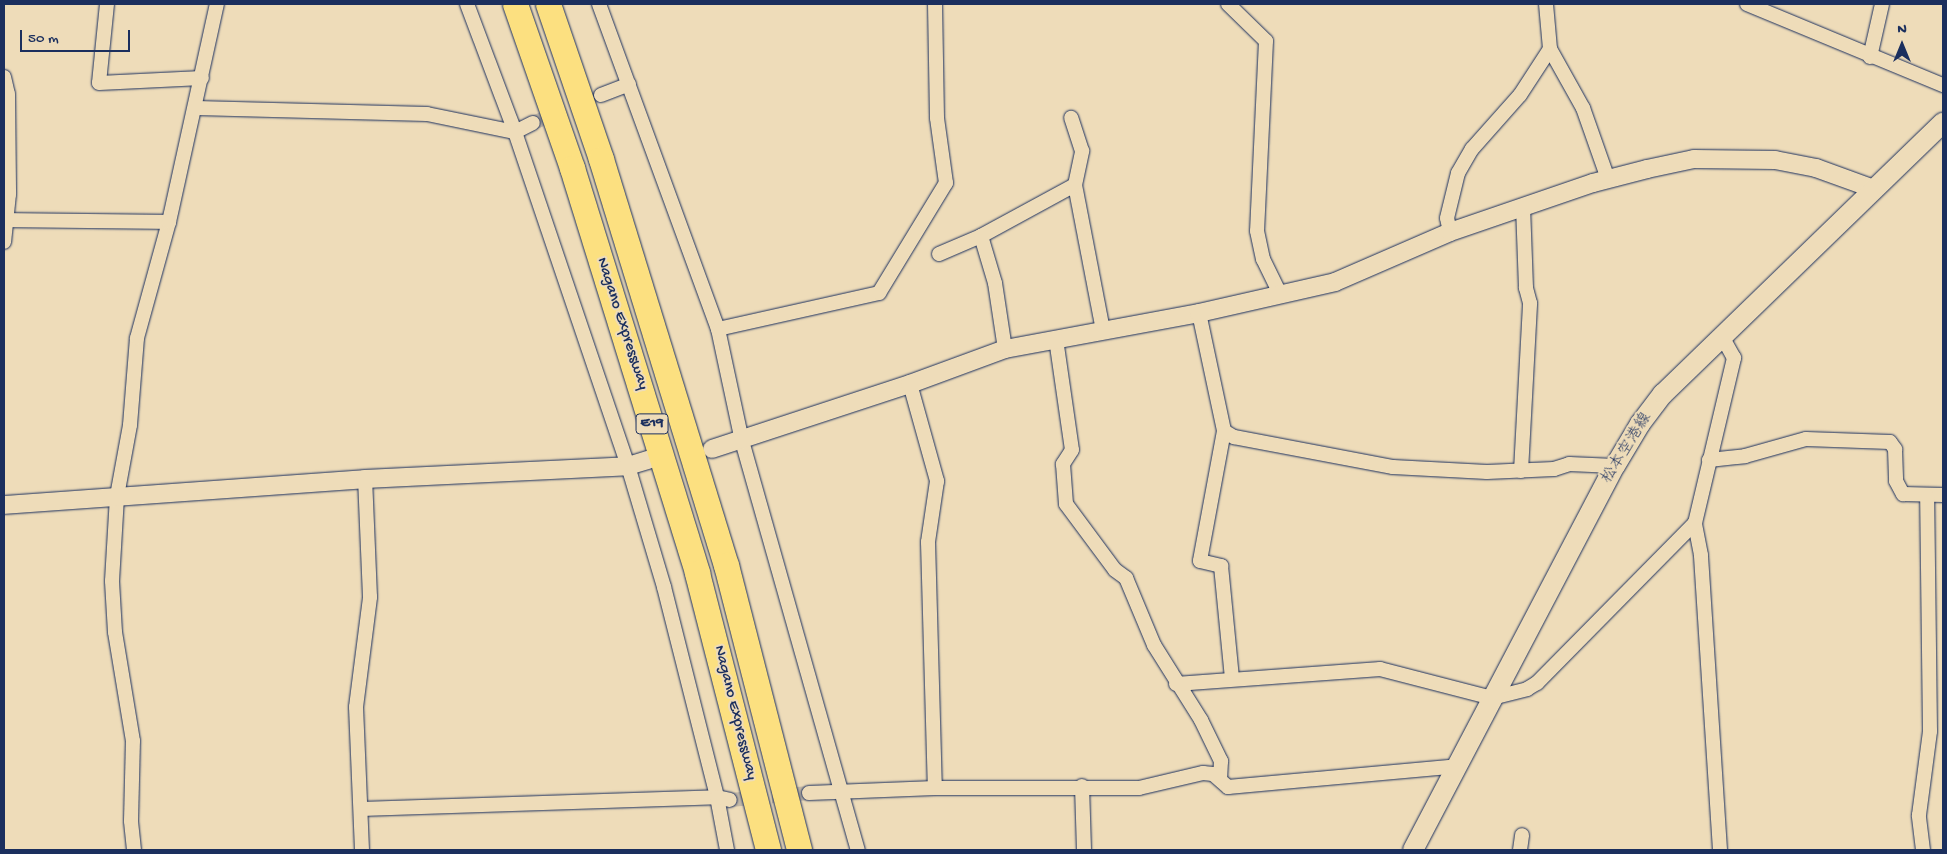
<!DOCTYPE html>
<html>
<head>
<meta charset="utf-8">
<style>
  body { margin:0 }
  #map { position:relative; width:1947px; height:854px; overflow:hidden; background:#eedcb9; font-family:"Gochi Hand","Klee One",sans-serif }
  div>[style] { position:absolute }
  .minor-tunnel>* { height:14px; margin-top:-7px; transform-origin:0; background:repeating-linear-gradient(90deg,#c4b9a7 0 14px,transparent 0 21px) }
  .roads { filter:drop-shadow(0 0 1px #1b2f5e) drop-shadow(0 0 1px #1b2f5e) }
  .minor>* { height:14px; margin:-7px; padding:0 7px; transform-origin:7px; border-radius:7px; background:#eedcb9 }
  .tertiary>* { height:18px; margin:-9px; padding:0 9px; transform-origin:9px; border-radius:9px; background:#eedcb9 }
  .secondary>* { height:20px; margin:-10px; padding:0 10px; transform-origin:10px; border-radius:10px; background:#eedcb9 }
  .motorway>* { height:25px; margin:-12.5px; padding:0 12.5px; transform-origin:12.5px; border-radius:12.5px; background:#fce080 }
  span { translate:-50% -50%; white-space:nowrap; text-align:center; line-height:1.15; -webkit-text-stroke:4px #eedcb9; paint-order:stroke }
  .shield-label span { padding:1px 4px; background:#eedcb9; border:1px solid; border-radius:4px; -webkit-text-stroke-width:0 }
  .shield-label { font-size:15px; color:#1b2f5e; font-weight:700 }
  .street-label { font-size:16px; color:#1b2f5e }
  .frame { position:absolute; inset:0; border:5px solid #1b2f5e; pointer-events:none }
  .north { position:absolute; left:1877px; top:20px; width:50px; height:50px; -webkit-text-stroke:4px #eedcb9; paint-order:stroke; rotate:0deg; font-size:14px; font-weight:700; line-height:20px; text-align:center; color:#1b2f5e }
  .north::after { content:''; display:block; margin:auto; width:18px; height:22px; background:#1b2f5e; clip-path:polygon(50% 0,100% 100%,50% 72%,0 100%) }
  .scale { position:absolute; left:20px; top:30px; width:110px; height:22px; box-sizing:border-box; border:2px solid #1b2f5e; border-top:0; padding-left:6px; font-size:15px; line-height:18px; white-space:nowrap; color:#1b2f5e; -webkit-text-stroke:4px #eedcb9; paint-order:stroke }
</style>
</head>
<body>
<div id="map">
  <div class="minor-tunnel">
    <div style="left:533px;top:123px;width:60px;rotate:-22.7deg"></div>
    <div style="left:730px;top:800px;width:79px;rotate:-5.1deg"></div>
  </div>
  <div class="roads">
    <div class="minor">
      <div style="left:107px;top:4px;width:79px;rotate:95.8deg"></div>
      <div style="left:99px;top:83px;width:103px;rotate:-2.8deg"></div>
      <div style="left:467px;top:4px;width:137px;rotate:69.4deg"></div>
      <div style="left:515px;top:132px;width:353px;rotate:71.3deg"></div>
      <div style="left:628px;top:466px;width:126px;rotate:73.4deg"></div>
      <div style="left:664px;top:587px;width:217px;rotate:75.8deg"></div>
      <div style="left:717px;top:797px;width:54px;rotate:79.3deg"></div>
      <div style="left:599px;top:4px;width:346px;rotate:69.9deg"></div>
      <div style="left:718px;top:329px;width:115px;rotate:77.9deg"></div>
      <div style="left:742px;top:441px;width:425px;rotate:74.2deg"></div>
      <div style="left:1228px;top:4px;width:53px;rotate:44.2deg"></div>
      <div style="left:1266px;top:41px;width:190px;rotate:92.7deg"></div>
      <div style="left:1257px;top:231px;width:29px;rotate:78deg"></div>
      <div style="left:1263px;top:259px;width:39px;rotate:64deg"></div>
      <div style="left:1546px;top:4px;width:45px;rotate:84.9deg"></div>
      <div style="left:1550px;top:49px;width:68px;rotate:60.8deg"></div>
      <div style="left:1583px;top:108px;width:75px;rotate:70.6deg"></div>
      <div style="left:1747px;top:4px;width:212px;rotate:22.5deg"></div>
      <div style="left:1870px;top:57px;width:54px;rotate:-77.2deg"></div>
      <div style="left:4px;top:77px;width:17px;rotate:77deg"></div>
      <div style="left:8px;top:94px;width:100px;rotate:89.4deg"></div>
      <div style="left:9px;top:194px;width:48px;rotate:95.9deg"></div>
      <div style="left:601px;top:95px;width:30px;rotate:-21deg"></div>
      <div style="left:196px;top:108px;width:231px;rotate:1.5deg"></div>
      <div style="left:427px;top:114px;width:90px;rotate:11.6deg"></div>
      <div style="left:515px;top:132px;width:20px;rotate:-27deg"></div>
      <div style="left:1075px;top:185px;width:149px;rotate:79.1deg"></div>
      <div style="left:6px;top:220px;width:163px;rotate:0.7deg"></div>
      <div style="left:1450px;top:232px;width:14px;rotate:-102deg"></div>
      <div style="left:1447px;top:218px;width:46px;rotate:-76.3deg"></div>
      <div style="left:1458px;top:173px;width:28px;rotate:-60deg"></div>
      <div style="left:1472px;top:149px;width:72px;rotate:-48.4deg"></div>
      <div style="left:1520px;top:95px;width:55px;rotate:-56.9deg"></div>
      <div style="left:981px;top:236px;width:49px;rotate:73.4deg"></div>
      <div style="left:995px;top:283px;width:67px;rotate:81.4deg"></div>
      <div style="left:939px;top:254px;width:46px;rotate:-23.2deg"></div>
      <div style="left:981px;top:236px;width:107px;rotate:-28.5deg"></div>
      <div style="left:1075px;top:185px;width:35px;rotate:-78deg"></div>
      <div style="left:1082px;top:151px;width:35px;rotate:-108deg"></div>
      <div style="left:1199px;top:313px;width:121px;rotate:78deg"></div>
      <div style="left:1224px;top:431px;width:132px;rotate:100.5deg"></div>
      <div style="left:1200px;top:561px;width:22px;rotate:13deg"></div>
      <div style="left:1221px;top:566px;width:113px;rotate:84.4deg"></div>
      <div style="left:718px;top:329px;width:165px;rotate:-12.6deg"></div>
      <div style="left:879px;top:293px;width:129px;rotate:-58.7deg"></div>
      <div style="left:946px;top:183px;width:66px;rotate:-97.9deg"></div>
      <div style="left:937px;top:118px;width:114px;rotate:-91deg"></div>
      <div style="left:1056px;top:339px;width:112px;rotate:81.8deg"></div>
      <div style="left:1072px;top:450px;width:17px;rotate:123deg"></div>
      <div style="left:1063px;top:464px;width:40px;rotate:85.7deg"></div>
      <div style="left:1066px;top:504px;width:82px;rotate:53.4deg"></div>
      <div style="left:1115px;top:570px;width:14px;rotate:36deg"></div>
      <div style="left:1126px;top:578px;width:73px;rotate:67.3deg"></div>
      <div style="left:1154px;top:645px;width:89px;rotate:57.9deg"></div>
      <div style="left:1201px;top:720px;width:46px;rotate:64deg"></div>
      <div style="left:1221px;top:761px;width:18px;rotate:93deg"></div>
      <div style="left:910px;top:384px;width:101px;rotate:74.4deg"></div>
      <div style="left:937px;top:481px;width:62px;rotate:98.4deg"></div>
      <div style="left:928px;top:542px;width:246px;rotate:88.4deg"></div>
      <div style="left:1224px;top:431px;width:12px;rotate:31deg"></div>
      <div style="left:1234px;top:437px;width:162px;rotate:10.7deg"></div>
      <div style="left:1393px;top:467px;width:94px;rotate:3deg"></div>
      <div style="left:1487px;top:472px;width:67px;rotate:-2.6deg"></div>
      <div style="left:1554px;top:469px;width:16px;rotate:-18deg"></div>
      <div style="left:1569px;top:464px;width:46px;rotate:2.5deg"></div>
      <div style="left:1709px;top:460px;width:36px;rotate:-6deg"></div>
      <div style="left:1745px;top:456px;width:63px;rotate:-15.6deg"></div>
      <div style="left:1806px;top:439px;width:84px;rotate:2deg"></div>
      <div style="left:1890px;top:442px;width:9px;rotate:54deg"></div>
      <div style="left:1895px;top:449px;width:32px;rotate:88deg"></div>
      <div style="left:1896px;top:481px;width:15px;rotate:62deg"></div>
      <div style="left:1903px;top:494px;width:40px;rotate:1.4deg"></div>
      <div style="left:1521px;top:471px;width:168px;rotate:-86.9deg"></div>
      <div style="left:1530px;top:303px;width:16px;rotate:-105deg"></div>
      <div style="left:1526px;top:288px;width:81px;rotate:-92.1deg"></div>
      <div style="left:1176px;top:684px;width:205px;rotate:-4.2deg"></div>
      <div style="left:1380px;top:669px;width:116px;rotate:14.5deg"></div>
      <div style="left:1492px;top:698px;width:36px;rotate:-14deg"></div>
      <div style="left:1527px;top:689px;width:12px;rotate:-31deg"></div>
      <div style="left:1537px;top:683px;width:225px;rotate:-45.4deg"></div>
      <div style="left:1082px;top:786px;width:64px;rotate:88.2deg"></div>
      <div style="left:809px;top:793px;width:126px;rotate:-2.3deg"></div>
      <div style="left:935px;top:788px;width:204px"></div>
      <div style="left:1139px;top:788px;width:66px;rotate:-13.2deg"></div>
      <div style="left:1203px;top:773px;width:10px;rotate:6deg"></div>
      <div style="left:1213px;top:774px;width:20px;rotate:41deg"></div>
      <div style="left:1228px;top:787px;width:230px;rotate:-5.2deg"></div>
      <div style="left:361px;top:809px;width:356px;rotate:-1.9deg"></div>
      <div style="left:717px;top:797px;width:13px;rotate:13deg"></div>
      <div style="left:134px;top:850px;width:29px;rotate:-96deg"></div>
      <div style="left:131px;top:821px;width:80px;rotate:-88.6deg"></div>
      <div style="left:133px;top:741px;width:110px;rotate:-99.4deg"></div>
      <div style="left:115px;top:632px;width:51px;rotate:-93.4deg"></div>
      <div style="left:112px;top:581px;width:85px;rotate:-86.6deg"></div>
      <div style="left:117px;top:496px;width:72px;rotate:-79.6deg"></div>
      <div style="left:130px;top:425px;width:87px;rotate:-85.4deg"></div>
      <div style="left:137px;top:338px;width:120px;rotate:-74.6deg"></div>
      <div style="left:169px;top:222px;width:223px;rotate:-77.6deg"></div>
      <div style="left:362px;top:850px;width:143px;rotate:-92.4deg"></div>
      <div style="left:356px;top:707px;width:111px;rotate:-82.7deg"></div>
      <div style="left:370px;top:597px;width:118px;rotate:-92.4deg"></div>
      <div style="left:1520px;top:850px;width:15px;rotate:-82deg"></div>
      <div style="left:1720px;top:850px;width:296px;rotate:-93.7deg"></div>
      <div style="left:1701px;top:555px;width:33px;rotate:-101deg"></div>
      <div style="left:1695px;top:523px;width:170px;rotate:-76.7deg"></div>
      <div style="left:1734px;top:358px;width:25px;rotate:-119deg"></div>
      <div style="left:1923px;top:850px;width:35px;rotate:-97deg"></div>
      <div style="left:1919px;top:815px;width:85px;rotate:-82.5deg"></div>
      <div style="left:1930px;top:731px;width:235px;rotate:-90.7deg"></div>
    </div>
    <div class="tertiary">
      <div style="left:712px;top:449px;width:208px;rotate:-18.2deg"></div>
      <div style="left:910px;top:384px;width:101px;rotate:-20.2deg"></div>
      <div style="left:1005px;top:349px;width:197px;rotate:-10.5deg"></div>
      <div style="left:1199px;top:313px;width:139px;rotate:-12.8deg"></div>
      <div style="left:1335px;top:282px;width:125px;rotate:-23.5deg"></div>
      <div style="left:1450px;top:232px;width:151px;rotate:-18.9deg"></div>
      <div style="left:1593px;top:183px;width:56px;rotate:-14.5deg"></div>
      <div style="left:1647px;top:169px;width:48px;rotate:-12deg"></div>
      <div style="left:1694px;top:159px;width:81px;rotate:0.7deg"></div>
      <div style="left:1775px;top:160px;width:42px;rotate:11deg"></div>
      <div style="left:1816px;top:168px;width:62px;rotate:19.9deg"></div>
      <div style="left:4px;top:505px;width:362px;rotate:-4.1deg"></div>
      <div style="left:365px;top:479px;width:263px;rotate:-2.8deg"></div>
      <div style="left:628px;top:466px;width:21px;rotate:-17deg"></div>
    </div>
    <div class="secondary">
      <div style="left:1413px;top:850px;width:434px;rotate:-62.3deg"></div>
      <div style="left:1615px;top:466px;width:49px;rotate:-59.2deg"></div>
      <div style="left:1640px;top:424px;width:38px;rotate:-53deg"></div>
      <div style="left:1663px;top:394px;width:390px;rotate:-44.1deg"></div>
    </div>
    <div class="motorway">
      <div style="left:515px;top:4px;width:174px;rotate:70.8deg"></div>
      <div style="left:572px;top:168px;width:424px;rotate:72.8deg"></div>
      <div style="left:697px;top:573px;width:286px;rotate:75.6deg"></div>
      <div style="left:548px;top:4px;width:164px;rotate:71.1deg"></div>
      <div style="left:601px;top:159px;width:425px;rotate:72.9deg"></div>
      <div style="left:726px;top:565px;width:294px;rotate:75.6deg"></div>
    </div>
  </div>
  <div class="shield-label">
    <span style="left:652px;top:424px">E19</span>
  </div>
  <div class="street-label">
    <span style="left:621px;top:324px;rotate:72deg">Nagano Expressway</span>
    <span style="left:1628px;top:449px;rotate:-58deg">松本空港線</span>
    <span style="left:734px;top:713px;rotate:76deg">Nagano Expressway</span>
  </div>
  <div class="frame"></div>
  <div class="north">N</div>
  <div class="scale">50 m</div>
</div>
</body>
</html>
